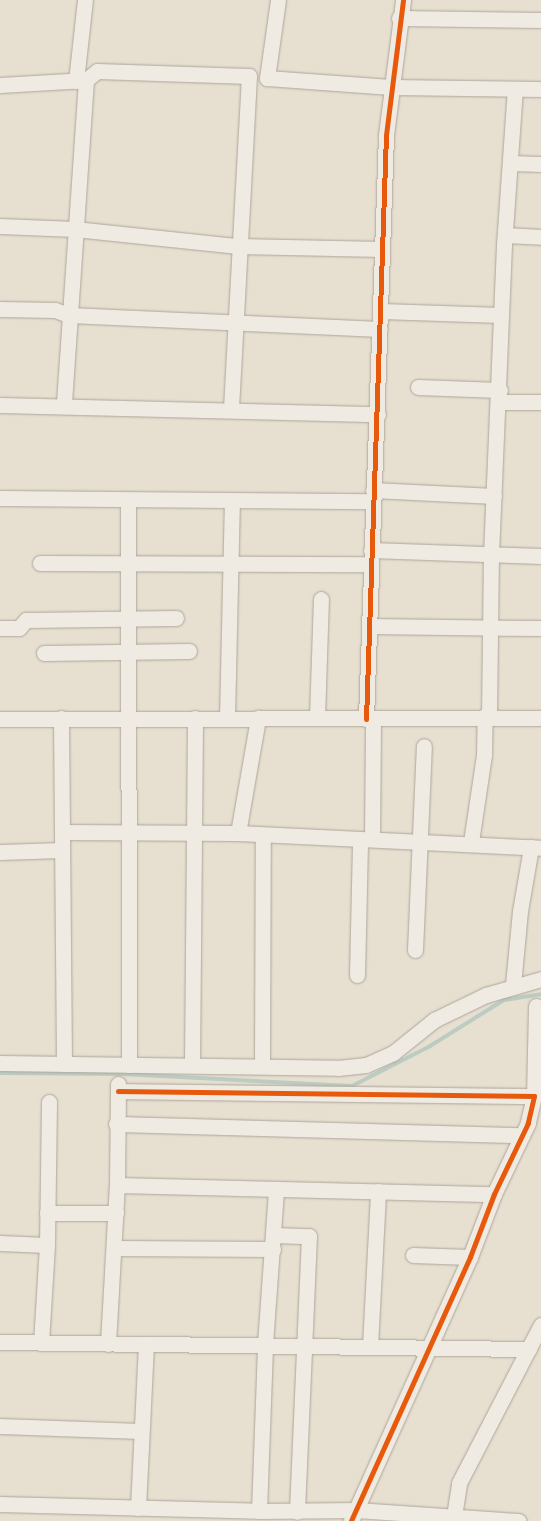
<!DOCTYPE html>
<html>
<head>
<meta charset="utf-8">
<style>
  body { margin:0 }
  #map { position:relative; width:541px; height:1521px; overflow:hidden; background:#e7e0d1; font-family:"Crimson Pro",serif }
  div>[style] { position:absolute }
  .stream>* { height:4px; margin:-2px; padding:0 2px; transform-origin:2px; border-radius:2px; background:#bcccc2 }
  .roads { filter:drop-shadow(0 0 1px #ada599) drop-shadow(0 0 1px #ada599) }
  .minor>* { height:15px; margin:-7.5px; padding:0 7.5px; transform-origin:7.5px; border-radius:7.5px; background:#efebe3 }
  .cycleway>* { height:5px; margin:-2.5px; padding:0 2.5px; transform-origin:2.5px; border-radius:2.5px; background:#e8590c }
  span { translate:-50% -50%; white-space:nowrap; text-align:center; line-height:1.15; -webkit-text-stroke:5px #f7eed8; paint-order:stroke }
</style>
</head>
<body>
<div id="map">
  <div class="stream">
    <div style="left:0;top:1073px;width:122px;rotate:0.5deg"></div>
    <div style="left:122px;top:1074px;width:230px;rotate:3deg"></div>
    <div style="left:352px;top:1086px;width:88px;rotate:-27.1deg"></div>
    <div style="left:430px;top:1046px;width:87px;rotate:-31.9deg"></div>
    <div style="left:504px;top:1000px;width:37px;rotate:-9deg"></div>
  </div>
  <div class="roads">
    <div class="minor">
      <div style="left:278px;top:0;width:79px;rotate:98deg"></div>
      <div style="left:267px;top:78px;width:124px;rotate:4.2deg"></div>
      <div style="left:391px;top:87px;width:150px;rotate:0.8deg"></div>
      <div style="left:399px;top:18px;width:142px;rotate:0.8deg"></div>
      <div style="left:86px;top:80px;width:14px;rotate:-39deg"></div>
      <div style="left:97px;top:71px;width:152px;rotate:1.9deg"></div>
      <div style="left:249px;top:76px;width:333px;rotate:93.1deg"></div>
      <div style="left:76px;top:81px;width:81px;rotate:-83.7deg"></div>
      <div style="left:0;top:85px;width:86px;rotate:-3.3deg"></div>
      <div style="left:86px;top:80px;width:327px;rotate:93.9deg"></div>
      <div style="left:510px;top:163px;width:31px;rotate:2deg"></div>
      <div style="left:0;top:226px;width:75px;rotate:2.3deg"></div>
      <div style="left:75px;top:229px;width:164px;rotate:6deg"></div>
      <div style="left:238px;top:246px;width:144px;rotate:1.2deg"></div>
      <div style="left:505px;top:235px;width:36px;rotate:3deg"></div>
      <div style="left:0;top:309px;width:55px;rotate:1deg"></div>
      <div style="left:55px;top:310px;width:15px;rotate:20deg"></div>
      <div style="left:69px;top:315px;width:311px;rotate:2.6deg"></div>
      <div style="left:381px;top:311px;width:120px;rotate:1.9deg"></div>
      <div style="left:418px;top:387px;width:82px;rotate:2.1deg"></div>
      <div style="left:499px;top:402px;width:42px"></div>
      <div style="left:0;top:405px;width:378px;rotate:1.4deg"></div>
      <div style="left:373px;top:490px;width:121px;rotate:2.8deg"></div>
      <div style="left:0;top:498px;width:373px;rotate:0.5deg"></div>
      <div style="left:128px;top:500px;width:565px;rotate:89.9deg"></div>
      <div style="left:371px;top:550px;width:170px;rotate:2deg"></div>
      <div style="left:40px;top:563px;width:331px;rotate:0.2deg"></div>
      <div style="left:369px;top:626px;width:172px;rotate:0.7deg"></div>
      <div style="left:0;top:628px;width:19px"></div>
      <div style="left:19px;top:628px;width:11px;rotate:-49deg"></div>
      <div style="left:26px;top:620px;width:150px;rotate:-0.8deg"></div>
      <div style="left:44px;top:653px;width:145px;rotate:-0.8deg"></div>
      <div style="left:489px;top:716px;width:161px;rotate:-89.3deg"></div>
      <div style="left:491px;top:555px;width:310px;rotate:-87.6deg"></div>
      <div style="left:504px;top:245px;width:156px;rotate:-86deg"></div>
      <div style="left:61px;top:718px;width:346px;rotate:89.5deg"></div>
      <div style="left:227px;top:718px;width:218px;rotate:-88.7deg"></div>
      <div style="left:317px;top:718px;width:119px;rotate:-88.1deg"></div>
      <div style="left:0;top:719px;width:541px;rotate:-0.11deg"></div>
      <div style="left:366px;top:719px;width:584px;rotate:-88.04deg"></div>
      <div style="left:386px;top:135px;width:136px;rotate:-82.8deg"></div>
      <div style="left:62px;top:832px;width:176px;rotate:0.3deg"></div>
      <div style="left:238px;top:833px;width:303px;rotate:2.8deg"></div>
      <div style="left:238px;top:833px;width:117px;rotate:-80.1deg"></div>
      <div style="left:372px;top:839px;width:121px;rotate:-89.5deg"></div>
      <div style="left:471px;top:842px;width:88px;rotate:-81.5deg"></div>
      <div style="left:484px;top:755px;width:39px;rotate:-89deg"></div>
      <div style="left:0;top:852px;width:62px;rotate:-1.8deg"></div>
      <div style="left:415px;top:950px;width:204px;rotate:-87.5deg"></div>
      <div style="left:357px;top:975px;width:136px;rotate:-88.7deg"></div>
      <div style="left:513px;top:985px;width:74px;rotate:-84.6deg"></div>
      <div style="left:520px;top:911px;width:65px;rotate:-80.2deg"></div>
      <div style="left:0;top:1063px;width:338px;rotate:0.8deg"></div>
      <div style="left:338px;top:1068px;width:28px;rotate:-6deg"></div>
      <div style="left:366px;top:1065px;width:30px;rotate:-24deg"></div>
      <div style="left:393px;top:1053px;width:53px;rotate:-38.8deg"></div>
      <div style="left:434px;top:1020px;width:58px;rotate:-25.7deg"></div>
      <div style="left:486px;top:995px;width:57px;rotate:-16.2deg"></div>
      <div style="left:192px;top:1065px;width:347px;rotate:-89.5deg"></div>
      <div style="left:262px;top:1066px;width:231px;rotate:-89.8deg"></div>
      <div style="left:118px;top:1091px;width:416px;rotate:0.7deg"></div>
      <div style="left:534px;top:1096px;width:28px;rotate:103deg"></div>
      <div style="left:528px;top:1123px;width:79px;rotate:115.6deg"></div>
      <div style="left:494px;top:1194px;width:67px;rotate:110.9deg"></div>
      <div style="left:470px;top:1257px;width:290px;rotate:114.3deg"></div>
      <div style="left:534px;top:1096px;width:90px;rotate:-88.7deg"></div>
      <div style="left:116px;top:1124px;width:406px;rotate:1.6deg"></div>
      <div style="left:117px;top:1185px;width:377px;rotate:1.4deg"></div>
      <div style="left:47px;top:1213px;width:69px"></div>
      <div style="left:273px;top:1235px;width:36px;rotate:2deg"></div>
      <div style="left:309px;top:1236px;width:276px;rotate:92.5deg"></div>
      <div style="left:0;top:1243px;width:47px;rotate:2.4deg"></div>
      <div style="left:47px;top:1245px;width:143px;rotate:-89.2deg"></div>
      <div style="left:114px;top:1248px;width:159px;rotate:0.4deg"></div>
      <div style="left:413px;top:1255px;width:57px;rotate:2deg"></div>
      <div style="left:0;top:1342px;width:529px;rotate:0.76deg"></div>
      <div style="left:41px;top:1343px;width:98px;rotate:-86.5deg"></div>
      <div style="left:108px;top:1344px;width:159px;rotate:-86.8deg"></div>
      <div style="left:117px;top:1185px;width:101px;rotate:-89.4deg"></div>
      <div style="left:370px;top:1346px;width:155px;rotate:-87deg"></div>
      <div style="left:0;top:1426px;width:140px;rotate:2deg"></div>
      <div style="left:0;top:1504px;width:259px;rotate:1.5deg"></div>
      <div style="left:259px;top:1511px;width:97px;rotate:-0.6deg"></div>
      <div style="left:356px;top:1510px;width:163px;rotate:3.9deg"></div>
      <div style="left:138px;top:1508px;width:163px;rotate:-87.2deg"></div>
      <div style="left:259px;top:1511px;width:167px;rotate:-87.9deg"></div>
      <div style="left:265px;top:1344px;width:155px;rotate:-85.9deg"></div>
      <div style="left:454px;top:1516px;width:33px;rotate:-81deg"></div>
      <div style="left:459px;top:1483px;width:178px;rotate:-62.6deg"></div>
    </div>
  </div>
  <div class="cycleway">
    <div style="left:366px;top:719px;width:584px;rotate:-88.04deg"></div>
    <div style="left:386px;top:135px;width:136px;rotate:-82.8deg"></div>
    <div style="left:118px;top:1091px;width:416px;rotate:0.7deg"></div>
    <div style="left:534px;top:1096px;width:28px;rotate:103deg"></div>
    <div style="left:528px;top:1123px;width:79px;rotate:115.6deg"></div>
    <div style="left:494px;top:1194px;width:67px;rotate:110.9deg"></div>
    <div style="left:470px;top:1257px;width:290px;rotate:114.3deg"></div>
  </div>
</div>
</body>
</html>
